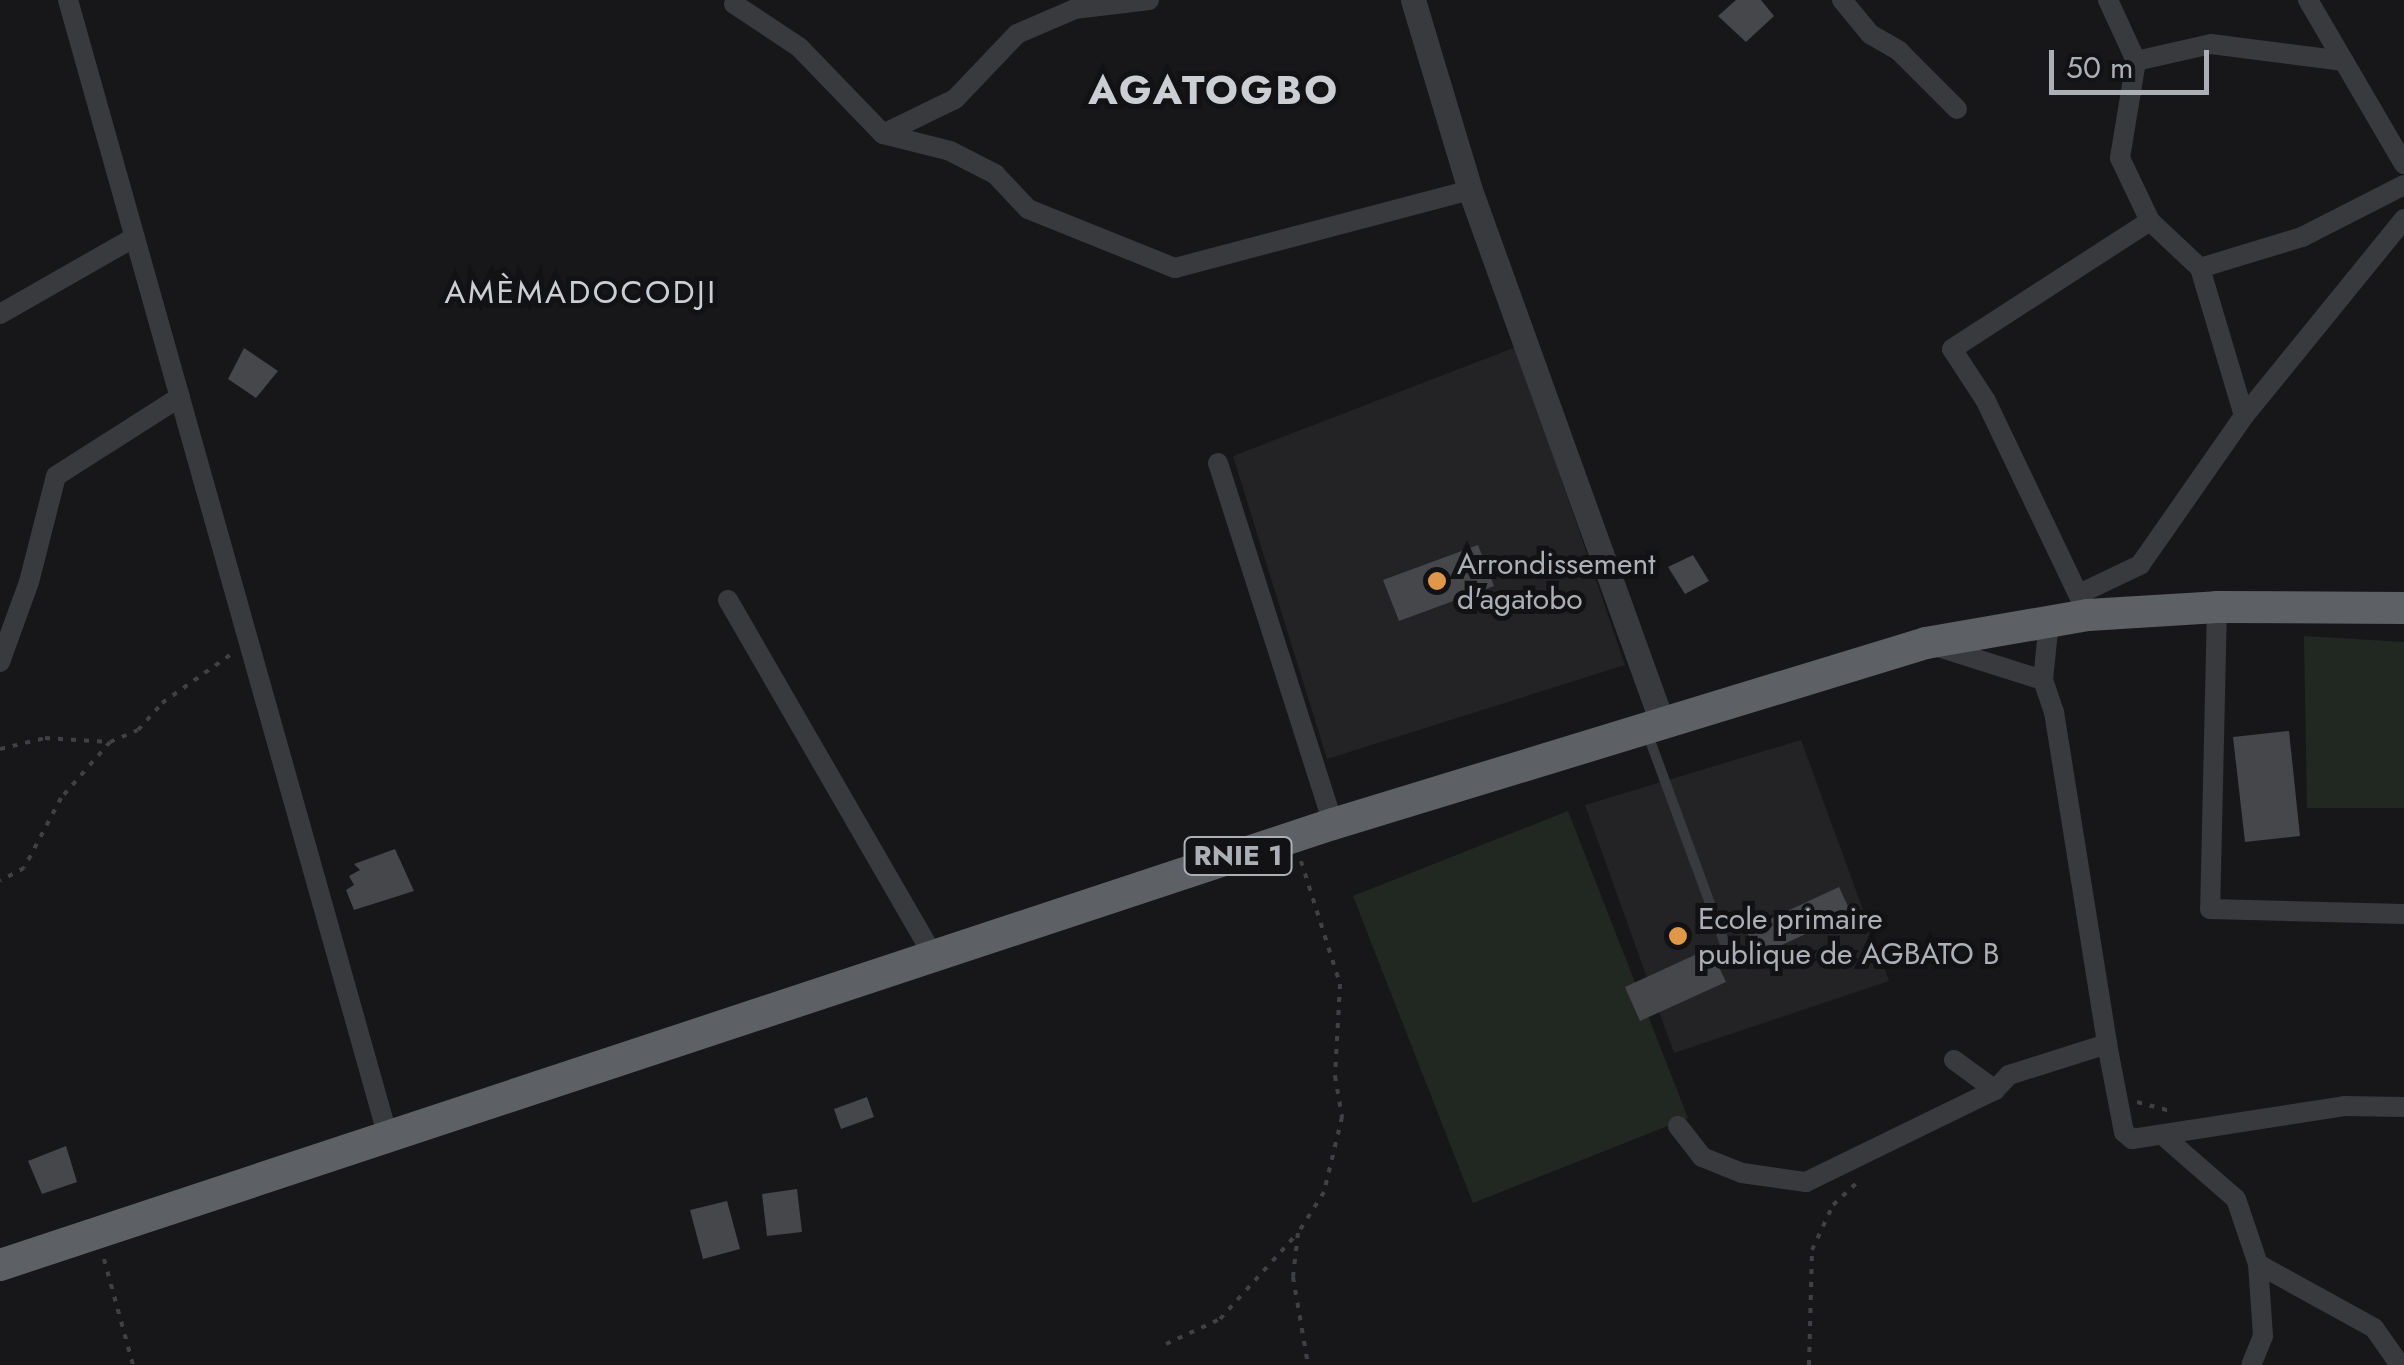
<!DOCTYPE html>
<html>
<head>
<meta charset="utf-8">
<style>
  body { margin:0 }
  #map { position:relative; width:2404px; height:1365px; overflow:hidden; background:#171719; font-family:Jost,sans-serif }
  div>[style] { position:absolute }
  .built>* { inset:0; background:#232326 }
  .green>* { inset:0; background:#212822 }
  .building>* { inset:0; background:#46474b }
  .path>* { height:4px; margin-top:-2px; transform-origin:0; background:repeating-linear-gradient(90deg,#3f4144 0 5px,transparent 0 13px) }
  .service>* { height:10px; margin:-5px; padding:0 5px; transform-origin:5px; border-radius:5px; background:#383a3d }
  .minor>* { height:20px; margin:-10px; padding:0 10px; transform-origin:10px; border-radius:10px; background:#383a3d }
  .tertiary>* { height:25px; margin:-12.5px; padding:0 12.5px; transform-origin:12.5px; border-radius:12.5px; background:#383a3d }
  .trunk>* { height:32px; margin:-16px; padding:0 16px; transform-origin:16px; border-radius:16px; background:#5d6065 }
  .dots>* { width:28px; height:28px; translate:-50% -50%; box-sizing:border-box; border:5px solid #121214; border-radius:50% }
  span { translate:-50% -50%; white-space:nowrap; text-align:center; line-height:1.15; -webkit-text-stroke:10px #121214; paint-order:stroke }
  .shield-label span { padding:2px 8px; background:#121214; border:2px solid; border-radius:8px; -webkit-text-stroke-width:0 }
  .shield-label { font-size:28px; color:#abb0b7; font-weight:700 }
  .poi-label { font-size:30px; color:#abb0b7 }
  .left { translate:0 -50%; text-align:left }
  .neighbourhood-label { font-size:32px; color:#cbcfd4; letter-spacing:2.5px }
  .district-label { font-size:40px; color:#cbcfd4; font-weight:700; letter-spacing:2.5px }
  .scale { position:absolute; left:2049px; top:50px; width:160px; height:45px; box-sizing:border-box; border:5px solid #abb0b7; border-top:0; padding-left:12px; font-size:30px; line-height:35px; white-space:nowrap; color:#abb0b7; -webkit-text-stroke:8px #121214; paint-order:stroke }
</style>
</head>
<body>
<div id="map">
  <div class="built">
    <div style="clip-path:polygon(1516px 347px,1625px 665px,1327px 759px,1233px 456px)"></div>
    <div style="clip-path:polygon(1801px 740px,1889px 981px,1674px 1053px,1585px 805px)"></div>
  </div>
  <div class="green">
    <div style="clip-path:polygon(2304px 636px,2404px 642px,2404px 808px,2307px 808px)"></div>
    <div style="clip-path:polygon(1568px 811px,1688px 1118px,1473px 1203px,1353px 896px)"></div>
  </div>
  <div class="building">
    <div style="clip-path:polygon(1736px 0,1761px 0,1774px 16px,1746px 42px,1718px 16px)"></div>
    <div style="clip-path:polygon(244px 348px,278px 371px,256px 398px,228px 379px)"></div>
    <div style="clip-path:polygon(1478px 545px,1494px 586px,1399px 621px,1383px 580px)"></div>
    <div style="clip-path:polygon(1693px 555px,1709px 581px,1685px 594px,1668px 567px)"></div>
    <div style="clip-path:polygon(2289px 731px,2300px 836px,2245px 842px,2233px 737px)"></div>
    <div style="clip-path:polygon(395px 849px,414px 891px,354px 910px,346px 890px,354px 885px,349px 876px,360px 870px,354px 864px)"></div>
    <div style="clip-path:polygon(1839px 887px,1851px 913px,1758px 956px,1746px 930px)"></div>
    <div style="clip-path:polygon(1710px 948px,1726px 982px,1640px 1021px,1625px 987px)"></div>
    <div style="clip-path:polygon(867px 1097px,874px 1117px,841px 1129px,834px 1109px)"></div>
    <div style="clip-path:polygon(66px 1146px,77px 1182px,42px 1194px,28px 1161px)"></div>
    <div style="clip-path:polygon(797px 1189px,802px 1232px,767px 1236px,762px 1194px)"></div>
    <div style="clip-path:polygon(727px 1201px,740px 1249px,703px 1259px,690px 1210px)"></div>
  </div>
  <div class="path">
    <div style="left:110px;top:742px;width:30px;rotate:-23deg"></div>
    <div style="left:138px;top:730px;width:36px;rotate:-48deg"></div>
    <div style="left:162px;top:703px;width:83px;rotate:-35.2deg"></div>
    <div style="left:0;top:749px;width:46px;rotate:-13.7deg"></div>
    <div style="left:45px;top:738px;width:65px;rotate:3.5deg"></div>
    <div style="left:110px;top:742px;width:74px;rotate:131.2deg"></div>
    <div style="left:61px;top:798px;width:79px;rotate:117.9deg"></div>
    <div style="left:24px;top:868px;width:27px;rotate:152deg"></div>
    <div style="left:1301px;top:861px;width:129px;rotate:72.4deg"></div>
    <div style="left:1340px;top:984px;width:92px;rotate:93.1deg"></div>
    <div style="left:1335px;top:1076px;width:42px;rotate:80.3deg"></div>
    <div style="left:1342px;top:1117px;width:77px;rotate:103.5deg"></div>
    <div style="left:1324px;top:1192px;width:49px;rotate:122.4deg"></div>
    <div style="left:1298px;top:1233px;width:44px;rotate:96.5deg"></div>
    <div style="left:1293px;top:1277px;width:89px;rotate:80.3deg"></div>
    <div style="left:2137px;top:1102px;width:35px;rotate:15deg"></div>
    <div style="left:104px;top:1259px;width:110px;rotate:74.7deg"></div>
    <div style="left:1166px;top:1344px;width:60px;rotate:-24.8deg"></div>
    <div style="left:1220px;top:1319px;width:112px;rotate:-47.9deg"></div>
    <div style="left:1809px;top:1365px;width:115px;rotate:-88.5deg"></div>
    <div style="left:1812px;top:1250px;width:50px;rotate:-65deg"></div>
    <div style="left:1833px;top:1205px;width:37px;rotate:-43deg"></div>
  </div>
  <div class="service">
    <div style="left:1648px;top:735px;width:234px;rotate:69.8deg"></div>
  </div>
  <div class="minor">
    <div style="left:68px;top:0;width:1177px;rotate:74.28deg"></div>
    <div style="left:1149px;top:0;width:75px;rotate:173.1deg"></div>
    <div style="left:1075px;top:9px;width:63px;rotate:156.7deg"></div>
    <div style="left:1017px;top:34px;width:90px;rotate:133.6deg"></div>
    <div style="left:955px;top:99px;width:80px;rotate:154.1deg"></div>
    <div style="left:883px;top:134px;width:69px;rotate:14.2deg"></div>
    <div style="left:950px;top:151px;width:51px;rotate:27.1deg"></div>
    <div style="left:995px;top:174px;width:48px;rotate:46.7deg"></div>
    <div style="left:1028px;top:209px;width:158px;rotate:21.9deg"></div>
    <div style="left:1175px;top:268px;width:305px;rotate:-14.8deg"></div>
    <div style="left:1842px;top:0;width:44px;rotate:50.5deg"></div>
    <div style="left:1870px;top:34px;width:34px;rotate:30deg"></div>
    <div style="left:1899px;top:51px;width:82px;rotate:45deg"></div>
    <div style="left:2108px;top:0;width:67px;rotate:65.3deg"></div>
    <div style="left:2136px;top:61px;width:98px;rotate:99.4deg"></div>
    <div style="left:2120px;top:158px;width:70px;rotate:64.5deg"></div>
    <div style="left:2150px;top:221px;width:69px;rotate:43.2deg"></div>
    <div style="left:2200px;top:268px;width:154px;rotate:73.4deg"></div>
    <div style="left:2308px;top:0;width:190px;rotate:59.7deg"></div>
    <div style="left:734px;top:4px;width:78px;rotate:33.5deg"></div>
    <div style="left:799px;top:47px;width:121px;rotate:46deg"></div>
    <div style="left:2136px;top:61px;width:77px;rotate:-12.8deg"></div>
    <div style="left:2211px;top:44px;width:134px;rotate:7.3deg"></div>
    <div style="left:2200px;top:268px;width:107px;rotate:-16.9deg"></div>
    <div style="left:2302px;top:237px;width:114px;rotate:-27deg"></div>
    <div style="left:0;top:314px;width:155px;rotate:-29.7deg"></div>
    <div style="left:1218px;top:463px;width:379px;rotate:72.3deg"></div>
    <div style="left:2079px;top:594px;width:68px;rotate:-25.4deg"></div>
    <div style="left:2140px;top:565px;width:182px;rotate:-55.1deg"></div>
    <div style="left:2244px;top:416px;width:254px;rotate:-50.9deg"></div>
    <div style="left:728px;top:600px;width:412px;rotate:60deg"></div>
    <div style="left:2217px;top:607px;width:302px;rotate:91.3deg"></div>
    <div style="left:2210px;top:909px;width:194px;rotate:1.5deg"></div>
    <div style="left:2088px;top:615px;width:237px;rotate:-115.5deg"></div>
    <div style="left:1986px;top:401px;width:62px;rotate:-123.2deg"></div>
    <div style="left:1952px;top:349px;width:236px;rotate:-32.9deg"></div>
    <div style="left:2049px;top:621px;width:59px;rotate:95.8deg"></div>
    <div style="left:2043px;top:680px;width:34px;rotate:71deg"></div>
    <div style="left:2054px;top:712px;width:336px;rotate:80.9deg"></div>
    <div style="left:1935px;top:646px;width:113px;rotate:17.5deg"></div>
    <div style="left:0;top:662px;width:85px;rotate:-70.1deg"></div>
    <div style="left:29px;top:582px;width:109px;rotate:-75.7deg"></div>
    <div style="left:56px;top:476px;width:147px;rotate:-32.5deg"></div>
    <div style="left:1954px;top:1060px;width:51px;rotate:36.2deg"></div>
    <div style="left:1995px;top:1090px;width:21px;rotate:-47deg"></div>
    <div style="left:2009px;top:1075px;width:103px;rotate:-17.6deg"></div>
    <div style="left:2107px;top:1044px;width:90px;rotate:79.1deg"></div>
    <div style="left:2124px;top:1132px;width:11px;rotate:41deg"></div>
    <div style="left:2132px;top:1139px;width:215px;rotate:-8.8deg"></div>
    <div style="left:2344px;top:1106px;width:60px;rotate:1deg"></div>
    <div style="left:1678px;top:1126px;width:39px;rotate:52deg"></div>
    <div style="left:1702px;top:1157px;width:43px;rotate:21.8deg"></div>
    <div style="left:1742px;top:1173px;width:65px;rotate:8deg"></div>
    <div style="left:1806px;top:1182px;width:210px;rotate:-26deg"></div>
    <div style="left:2167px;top:1139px;width:91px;rotate:41deg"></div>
    <div style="left:2236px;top:1199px;width:69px;rotate:71.3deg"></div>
    <div style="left:2258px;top:1264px;width:72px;rotate:86deg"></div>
    <div style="left:2263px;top:1336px;width:31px;rotate:112deg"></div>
    <div style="left:2258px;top:1264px;width:132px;rotate:28.9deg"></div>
    <div style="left:2374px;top:1328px;width:45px;rotate:54.9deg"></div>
  </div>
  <div class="tertiary">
    <div style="left:1413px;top:0;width:198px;rotate:73.3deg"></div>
    <div style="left:1470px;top:190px;width:566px;rotate:70.16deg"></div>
  </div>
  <div class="trunk">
    <div style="left:0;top:1265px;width:1404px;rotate:-18.31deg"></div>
    <div style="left:1333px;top:824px;width:620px;rotate:-16.97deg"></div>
    <div style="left:1926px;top:643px;width:164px;rotate:-9.8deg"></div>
    <div style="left:2088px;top:615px;width:129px;rotate:-3.5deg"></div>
    <div style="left:2217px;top:607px;width:187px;rotate:0.3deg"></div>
  </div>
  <div class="dots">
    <div style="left:1437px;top:581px;background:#df9849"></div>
    <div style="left:1678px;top:936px;background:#df9849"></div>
  </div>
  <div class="shield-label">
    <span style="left:1238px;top:856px">RNIE 1</span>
  </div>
  <div class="poi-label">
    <span class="left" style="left:1457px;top:581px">Arrondissement<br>d'agatobo</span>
    <span class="left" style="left:1698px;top:936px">Ecole primaire<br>publique de AGBATO B</span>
  </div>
  <div class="neighbourhood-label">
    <span style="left:581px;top:292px">AMÈMADOCODJI</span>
  </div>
  <div class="district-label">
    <span style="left:1214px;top:90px">AGATOGBO</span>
  </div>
  <div class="scale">50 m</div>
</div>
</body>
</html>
